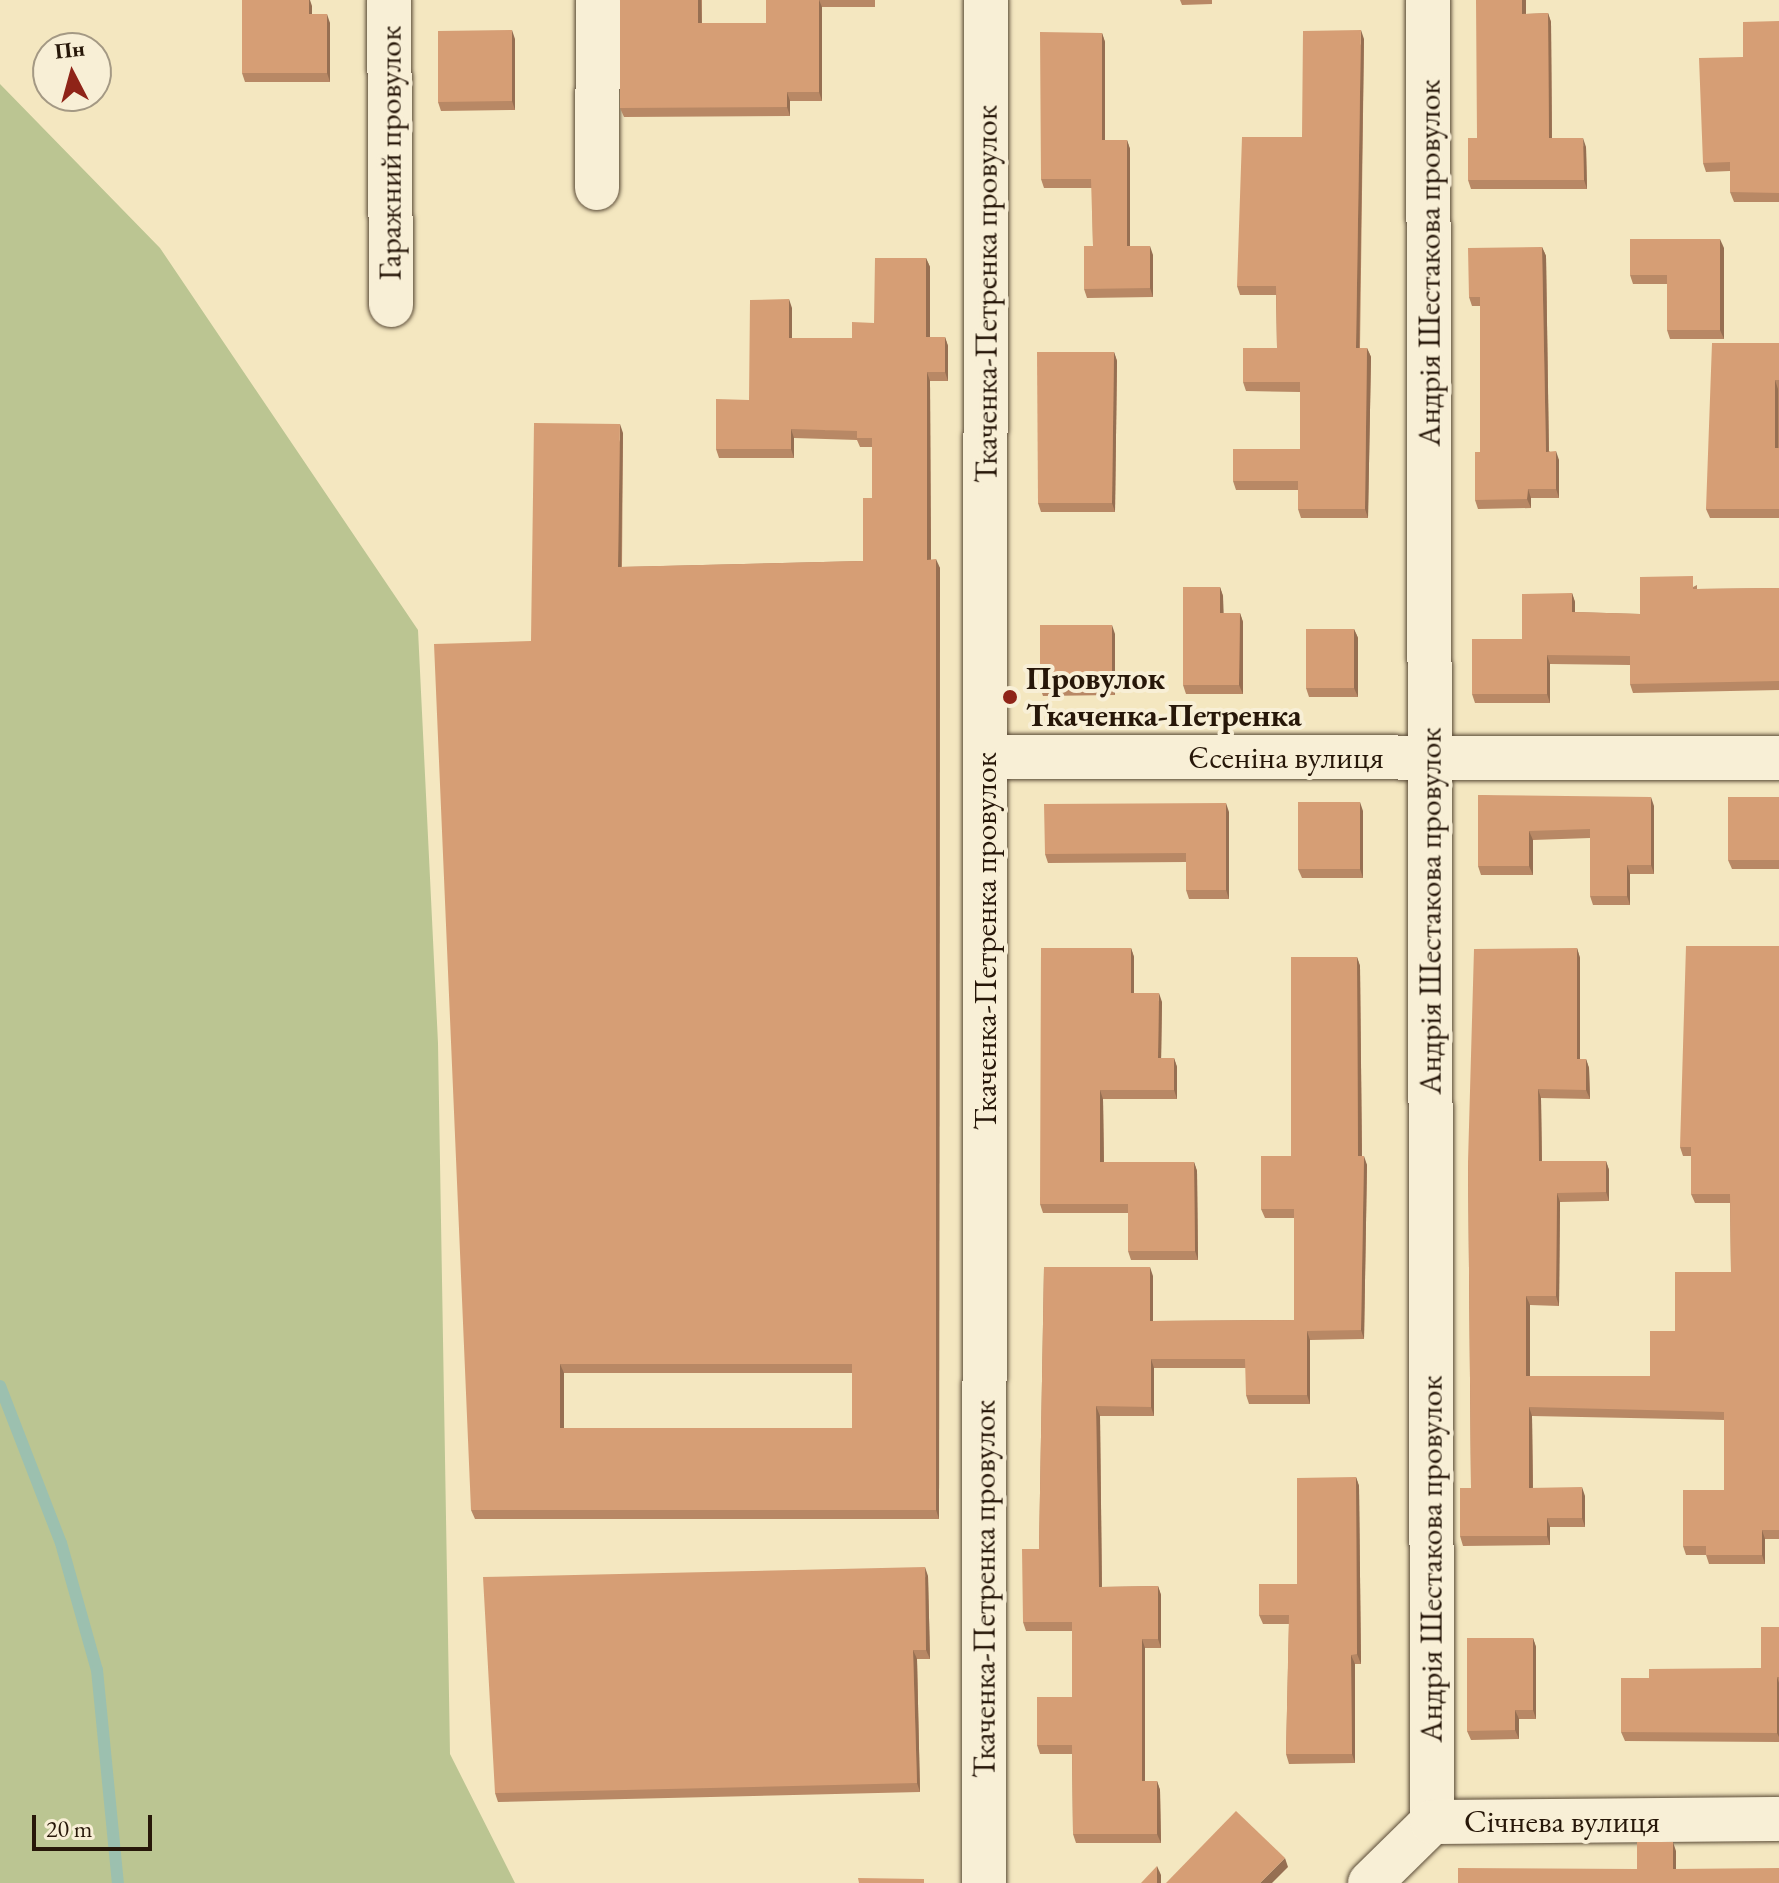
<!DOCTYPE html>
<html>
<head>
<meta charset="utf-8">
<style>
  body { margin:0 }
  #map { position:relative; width:1779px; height:1883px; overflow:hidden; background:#f4e7c0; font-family:"EB Garamond",serif }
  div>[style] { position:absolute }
  .green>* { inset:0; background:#bbc592 }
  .stream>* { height:12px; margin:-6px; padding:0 6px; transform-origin:6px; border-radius:6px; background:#9cc0af }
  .roads { filter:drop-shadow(0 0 2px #5a4b37) drop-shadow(0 0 2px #5a4b37) }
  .minor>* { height:44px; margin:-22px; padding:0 22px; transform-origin:22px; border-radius:22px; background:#f8efd6 }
  .wall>* { inset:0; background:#b88865 }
  .shaded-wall>* { inset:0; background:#966f52 }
  .building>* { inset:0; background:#d69e75 }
  .dots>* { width:22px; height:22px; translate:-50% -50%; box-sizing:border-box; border:4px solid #f8efd6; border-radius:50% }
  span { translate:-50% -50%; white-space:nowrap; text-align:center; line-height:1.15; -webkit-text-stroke:8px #f8efd6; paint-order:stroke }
  .street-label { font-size:32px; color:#271709 }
  .poi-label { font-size:32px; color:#271709; font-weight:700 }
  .left { translate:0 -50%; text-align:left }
  .north { position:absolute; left:32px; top:32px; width:80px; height:80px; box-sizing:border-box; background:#f8efd6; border:2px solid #a49984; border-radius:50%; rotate:354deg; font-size:22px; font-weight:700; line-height:32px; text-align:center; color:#271709 }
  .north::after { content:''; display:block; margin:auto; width:28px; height:36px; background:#8f2418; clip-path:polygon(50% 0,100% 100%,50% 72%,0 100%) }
  .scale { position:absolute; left:32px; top:1815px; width:120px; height:36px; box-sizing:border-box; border:4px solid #271709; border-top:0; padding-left:10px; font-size:24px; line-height:28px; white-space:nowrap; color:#271709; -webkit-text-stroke:6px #f8efd6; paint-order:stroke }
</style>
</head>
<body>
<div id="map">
  <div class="green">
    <div style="clip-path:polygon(0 84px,160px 248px,418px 630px,438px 1043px,450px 1754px,515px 1883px,0 1883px)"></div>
  </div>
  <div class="stream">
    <div style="left:0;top:1386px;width:168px;rotate:68.8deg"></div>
    <div style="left:61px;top:1543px;width:132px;rotate:74.2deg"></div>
    <div style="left:97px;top:1670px;width:214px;rotate:84.4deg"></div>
  </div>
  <div class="roads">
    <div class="minor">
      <div style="left:389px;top:0;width:305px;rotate:89.6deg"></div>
      <div style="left:1428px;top:0;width:1822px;rotate:89.87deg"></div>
      <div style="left:597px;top:188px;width:188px;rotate:-89.7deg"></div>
      <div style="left:986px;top:757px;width:793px;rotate:0.07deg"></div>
      <div style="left:984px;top:1883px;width:1883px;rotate:-89.94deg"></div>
      <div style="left:1370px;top:1883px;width:87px;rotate:-44.5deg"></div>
      <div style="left:1432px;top:1822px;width:347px;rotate:-0.5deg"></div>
    </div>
  </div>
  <div class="wall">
    <div style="clip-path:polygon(620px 0,702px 0,702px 23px,766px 23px,766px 0,875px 0,875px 7px,822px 7px,822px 101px,790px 101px,790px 116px,624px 117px,620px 108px)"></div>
    <div style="clip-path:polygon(1180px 0,1212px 0,1212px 4px,1182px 5px)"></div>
    <div style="clip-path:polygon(312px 6px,312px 14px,330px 23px,330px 82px,245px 82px,242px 73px)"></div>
    <div style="clip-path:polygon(1548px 13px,1551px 22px,1552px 138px,1586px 147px,1587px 189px,1471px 189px,1468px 180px,1526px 14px)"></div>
    <div style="clip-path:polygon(1779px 21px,1779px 202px,1734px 202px,1730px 192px,1730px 171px,1706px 172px,1703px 163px)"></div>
    <div style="clip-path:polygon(1102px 33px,1105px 42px,1105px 140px,1127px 140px,1130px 149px,1130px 246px,1153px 255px,1153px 297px,1087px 298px,1084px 289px,1093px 246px,1092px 188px,1044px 188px,1041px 179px)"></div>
    <div style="clip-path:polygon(515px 39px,515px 110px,441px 111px,438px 102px)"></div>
    <div style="clip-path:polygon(1364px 39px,1360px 348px,1367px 348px,1371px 357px,1368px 518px,1301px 518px,1298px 509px,1298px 490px,1236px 490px,1233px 481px,1300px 449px,1300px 392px,1246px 391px,1243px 382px,1277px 348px,1276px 295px,1240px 295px,1237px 286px,1302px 137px)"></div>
    <div style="clip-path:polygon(1542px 247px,1546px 256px,1549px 451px,1559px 460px,1559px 498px,1531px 498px,1531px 508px,1478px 509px,1475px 500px,1480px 452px,1480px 306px,1472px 306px,1469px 297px)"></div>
    <div style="clip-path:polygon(1724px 248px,1724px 339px,1670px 339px,1667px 330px,1667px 284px,1633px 284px,1630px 275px)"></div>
    <div style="clip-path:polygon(evenodd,926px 258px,930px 267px,930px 337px,945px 337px,948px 346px,948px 381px,930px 381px,931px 560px,940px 568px,939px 1519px,475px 1519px,471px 1510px,531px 641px,623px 433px,622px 567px,863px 561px,872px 498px,872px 447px,860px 447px,857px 440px,794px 438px,794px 458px,719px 458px,716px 449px,749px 400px,792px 308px,792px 338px,852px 338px,874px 323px,926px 258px,564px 1373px,852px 1373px,852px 1428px,564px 1428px,564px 1373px)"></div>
    <div style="clip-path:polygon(1779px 343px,1779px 518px,1710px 518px,1706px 509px)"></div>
    <div style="clip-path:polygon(1114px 352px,1117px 361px,1115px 512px,1041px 512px,1038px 503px)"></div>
    <div style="clip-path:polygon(1697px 585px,1697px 589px,1779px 588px,1779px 690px,1633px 693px,1630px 684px,1630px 665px,1550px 664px,1550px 703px,1475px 703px,1472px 694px,1522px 639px,1572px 593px,1575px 602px,1575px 612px,1640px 614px)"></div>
    <div style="clip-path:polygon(1220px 587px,1223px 596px,1223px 613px,1240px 613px,1243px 622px,1243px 694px,1186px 694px,1183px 685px)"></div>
    <div style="clip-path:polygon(1354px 629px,1358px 638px,1358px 697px,1309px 697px,1306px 688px)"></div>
    <div style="clip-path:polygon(1115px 634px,1115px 695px,1043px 696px,1040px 687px)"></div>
    <div style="clip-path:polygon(1478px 795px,1654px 806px,1654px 874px,1630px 874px,1630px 905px,1593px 905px,1590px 896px,1590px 838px,1533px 840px,1533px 875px,1481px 875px,1478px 866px)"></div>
    <div style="clip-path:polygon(1779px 797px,1779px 869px,1732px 869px,1728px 860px)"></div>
    <div style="clip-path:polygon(1363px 811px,1363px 878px,1302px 878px,1298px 869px)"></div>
    <div style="clip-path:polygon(1229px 812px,1229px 899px,1189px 899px,1186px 890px,1186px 862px,1048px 863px,1045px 854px)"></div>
    <div style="clip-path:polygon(1779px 946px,1779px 1539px,1765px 1539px,1765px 1564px,1709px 1564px,1706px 1555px,1686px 1555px,1683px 1546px,1724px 1490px,1724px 1420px,1532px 1416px,1533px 1488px,1585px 1496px,1585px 1527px,1550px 1527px,1550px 1545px,1463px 1546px,1460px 1536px,1471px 1488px,1468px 1162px,1577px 948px,1580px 958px,1580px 1059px,1586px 1059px,1589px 1068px,1590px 1099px,1541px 1098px,1542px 1161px,1606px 1161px,1609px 1170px,1609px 1201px,1560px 1202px,1559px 1306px,1530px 1305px,1530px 1376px,1650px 1376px,1675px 1331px,1731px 1272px,1730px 1203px,1695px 1203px,1691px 1194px,1691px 1156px,1683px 1156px,1680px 1147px)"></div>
    <div style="clip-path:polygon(1131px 948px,1134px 957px,1134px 993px,1162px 1002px,1161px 1058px,1174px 1058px,1177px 1067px,1177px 1099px,1103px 1099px,1104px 1162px,1194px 1162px,1197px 1171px,1198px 1260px,1131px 1260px,1128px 1251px,1128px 1213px,1043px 1213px,1040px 1204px)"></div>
    <div style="clip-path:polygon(1357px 957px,1360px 966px,1362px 1156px,1367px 1165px,1364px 1339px,1310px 1340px,1310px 1404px,1249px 1404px,1246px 1395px,1246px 1368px,1154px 1368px,1154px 1416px,1100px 1416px,1102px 1587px,1158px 1586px,1161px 1595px,1161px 1648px,1145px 1648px,1145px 1781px,1157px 1781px,1160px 1790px,1161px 1843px,1076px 1843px,1073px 1834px,1072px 1754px,1040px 1754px,1037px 1745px,1072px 1697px,1072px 1631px,1026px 1631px,1023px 1622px,1039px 1549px,1044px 1267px,1153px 1276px,1153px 1321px,1294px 1320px,1294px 1218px,1265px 1218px,1261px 1209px,1291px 1156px)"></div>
    <div style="clip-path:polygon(1356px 1477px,1359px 1486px,1361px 1664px,1355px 1664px,1355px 1763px,1289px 1764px,1286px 1754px,1289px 1624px,1263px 1624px,1259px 1615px,1297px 1584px)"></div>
    <div style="clip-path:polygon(928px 1576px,930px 1659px,917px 1659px,920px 1792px,498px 1802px,495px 1793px)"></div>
    <div style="clip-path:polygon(1779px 1627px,1779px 1742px,1625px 1741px,1621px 1732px,1649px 1678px,1761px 1668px)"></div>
    <div style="clip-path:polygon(1533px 1638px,1536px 1647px,1536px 1719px,1519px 1719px,1519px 1739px,1471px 1740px,1467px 1731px)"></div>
  </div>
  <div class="shaded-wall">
    <div style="clip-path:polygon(309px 0,310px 0,312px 6px,312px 23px,309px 14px)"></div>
    <div style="clip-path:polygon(698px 0,701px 0,702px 32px,698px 23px)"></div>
    <div style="clip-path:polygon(819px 0,822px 7px,822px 101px,819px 92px)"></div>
    <div style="clip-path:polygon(1522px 0,1526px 0,1526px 23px,1522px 14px)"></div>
    <div style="clip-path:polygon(1548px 13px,1551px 22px,1552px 147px,1549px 138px)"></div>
    <div style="clip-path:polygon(327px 14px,330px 23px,330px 82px,327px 73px)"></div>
    <div style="clip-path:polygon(512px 30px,515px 39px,515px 110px,512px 101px)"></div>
    <div style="clip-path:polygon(1361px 30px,1364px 39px,1359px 357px,1356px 348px)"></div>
    <div style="clip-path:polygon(1102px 33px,1105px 42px,1105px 149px,1102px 140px)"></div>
    <div style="clip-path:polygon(787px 92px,790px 101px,790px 116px,787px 107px)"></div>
    <div style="clip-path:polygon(1583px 138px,1586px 147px,1587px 189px,1584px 180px)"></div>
    <div style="clip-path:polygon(1127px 140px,1130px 149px,1130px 255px,1127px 246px)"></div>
    <div style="clip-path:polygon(1720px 239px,1724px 248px,1724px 339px,1720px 330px)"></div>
    <div style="clip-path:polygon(1150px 246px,1153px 255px,1153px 297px,1150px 288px)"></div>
    <div style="clip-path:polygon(1542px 247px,1546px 256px,1549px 461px,1546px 452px)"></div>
    <div style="clip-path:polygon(926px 258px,930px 267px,930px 346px,926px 337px)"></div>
    <div style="clip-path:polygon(789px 299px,792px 308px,792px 347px,789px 338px)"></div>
    <div style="clip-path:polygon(945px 337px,948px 346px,948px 381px,945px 372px)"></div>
    <div style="clip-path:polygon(1367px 348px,1371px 357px,1368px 518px,1365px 509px)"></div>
    <div style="clip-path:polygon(1114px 352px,1117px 361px,1115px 512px,1112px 503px)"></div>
    <div style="clip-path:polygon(927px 372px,930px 381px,931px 569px,927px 560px)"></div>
    <div style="clip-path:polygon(1775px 380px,1778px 389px,1778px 457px,1775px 448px)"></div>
    <div style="clip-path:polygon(620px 424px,623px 433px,621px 576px,618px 567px)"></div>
    <div style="clip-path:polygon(791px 429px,794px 438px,794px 458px,791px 449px)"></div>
    <div style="clip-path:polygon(1556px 451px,1559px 460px,1559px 498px,1556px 489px)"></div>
    <div style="clip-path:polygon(1528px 489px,1531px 498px,1531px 508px,1527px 499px)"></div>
    <div style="clip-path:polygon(936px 559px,940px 568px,939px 1519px,936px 1510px)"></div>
    <div style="clip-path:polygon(1220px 587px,1223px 596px,1224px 622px,1220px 613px)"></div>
    <div style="clip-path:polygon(1572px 593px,1575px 602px,1575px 621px,1572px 612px)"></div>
    <div style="clip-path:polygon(1240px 613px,1243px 622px,1243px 694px,1239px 685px)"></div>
    <div style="clip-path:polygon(1112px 625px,1115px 634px,1115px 695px,1112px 686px)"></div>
    <div style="clip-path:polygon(1354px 629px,1358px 638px,1358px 697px,1354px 688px)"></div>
    <div style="clip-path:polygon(1547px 655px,1550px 664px,1550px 703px,1547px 694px)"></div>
    <div style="clip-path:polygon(1651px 797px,1654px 806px,1654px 874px,1651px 865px)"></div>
    <div style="clip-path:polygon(1360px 802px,1363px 811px,1363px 878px,1360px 869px)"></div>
    <div style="clip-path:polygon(1226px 803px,1229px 812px,1229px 899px,1226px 890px)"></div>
    <div style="clip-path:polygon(1529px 831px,1533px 840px,1533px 875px,1529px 866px)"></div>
    <div style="clip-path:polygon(1627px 865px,1630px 874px,1630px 905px,1627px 896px)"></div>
    <div style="clip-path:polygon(1131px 948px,1134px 957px,1134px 1002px,1131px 993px)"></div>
    <div style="clip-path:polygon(1577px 948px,1580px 958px,1580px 1068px,1577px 1059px)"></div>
    <div style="clip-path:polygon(1357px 957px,1360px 966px,1362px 1165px,1358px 1156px)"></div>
    <div style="clip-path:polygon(1159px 993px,1162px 1002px,1161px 1067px,1158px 1058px)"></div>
    <div style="clip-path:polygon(1174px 1058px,1177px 1067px,1177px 1099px,1174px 1090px)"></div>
    <div style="clip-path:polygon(1586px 1059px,1589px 1068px,1590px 1099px,1586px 1090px)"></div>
    <div style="clip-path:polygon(1538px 1089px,1541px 1098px,1542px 1170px,1539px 1161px)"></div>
    <div style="clip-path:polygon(1100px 1090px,1103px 1099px,1104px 1171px,1100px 1162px)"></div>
    <div style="clip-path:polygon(1364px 1156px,1367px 1165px,1364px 1339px,1361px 1330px)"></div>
    <div style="clip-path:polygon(1606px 1161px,1609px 1170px,1609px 1201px,1606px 1192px)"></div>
    <div style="clip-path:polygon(1194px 1162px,1197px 1171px,1198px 1260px,1195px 1251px)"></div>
    <div style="clip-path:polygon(1557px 1193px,1560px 1202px,1559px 1306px,1556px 1296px)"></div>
    <div style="clip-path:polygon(1150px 1267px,1153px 1276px,1153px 1330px,1150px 1321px)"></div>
    <div style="clip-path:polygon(1526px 1296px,1530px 1305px,1530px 1385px,1526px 1376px)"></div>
    <div style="clip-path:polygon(1307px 1331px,1310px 1340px,1310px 1404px,1307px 1395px)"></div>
    <div style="clip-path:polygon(1151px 1359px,1154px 1368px,1154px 1416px,1151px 1407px)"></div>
    <div style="clip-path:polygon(560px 1364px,564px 1373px,564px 1437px,560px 1428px)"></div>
    <div style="clip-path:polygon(1096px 1406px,1100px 1416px,1102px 1596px,1099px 1587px)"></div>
    <div style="clip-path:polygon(1529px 1407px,1532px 1416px,1533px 1497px,1529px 1488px)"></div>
    <div style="clip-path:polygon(1356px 1477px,1359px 1486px,1361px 1664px,1357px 1654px)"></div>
    <div style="clip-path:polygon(1582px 1487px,1585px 1496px,1585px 1527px,1582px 1518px)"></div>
    <div style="clip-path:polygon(1547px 1518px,1550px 1527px,1550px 1545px,1547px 1536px)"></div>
    <div style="clip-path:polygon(1762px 1530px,1765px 1539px,1765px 1564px,1762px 1555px)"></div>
    <div style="clip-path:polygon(925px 1567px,928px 1576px,930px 1659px,926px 1650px)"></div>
    <div style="clip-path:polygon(1158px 1586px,1161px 1595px,1161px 1648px,1158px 1639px)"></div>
    <div style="clip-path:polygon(1533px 1638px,1536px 1647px,1536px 1719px,1533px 1710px)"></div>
    <div style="clip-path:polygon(1142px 1639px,1145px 1648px,1145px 1790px,1142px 1781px)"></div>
    <div style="clip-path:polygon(913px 1650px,917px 1659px,920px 1792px,917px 1783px)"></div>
    <div style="clip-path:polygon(1351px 1655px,1355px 1664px,1355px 1763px,1352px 1754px)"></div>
    <div style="clip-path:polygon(1777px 1677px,1779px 1683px,1779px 1737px,1777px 1733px)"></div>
    <div style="clip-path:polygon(1515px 1710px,1519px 1719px,1519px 1739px,1515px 1730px)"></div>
    <div style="clip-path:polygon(1157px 1781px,1160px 1790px,1161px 1843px,1157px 1834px)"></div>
    <div style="clip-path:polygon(1673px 1842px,1676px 1851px,1676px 1878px,1673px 1869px)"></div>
    <div style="clip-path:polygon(1285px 1858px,1288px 1867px,1272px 1883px,1260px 1883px)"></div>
    <div style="clip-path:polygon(1157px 1866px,1161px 1875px,1161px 1883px,1157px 1883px)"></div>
  </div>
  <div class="building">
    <div style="clip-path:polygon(242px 0,309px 0,309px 14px,327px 14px,327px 73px,242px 73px)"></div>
    <div style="clip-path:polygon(620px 0,698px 0,698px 23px,766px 23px,766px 0,819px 0,819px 92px,787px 92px,787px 107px,620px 108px)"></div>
    <div style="clip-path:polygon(1476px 0,1522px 0,1522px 14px,1548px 13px,1549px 138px,1583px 138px,1584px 180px,1468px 180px,1468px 138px,1477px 138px)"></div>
    <div style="clip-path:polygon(1779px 21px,1779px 193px,1730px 192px,1730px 162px,1703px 163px,1699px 58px,1743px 57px,1743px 22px)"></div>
    <div style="clip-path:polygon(512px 30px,512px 101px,438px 102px,438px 31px)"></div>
    <div style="clip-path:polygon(1361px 30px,1356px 348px,1367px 348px,1365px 509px,1298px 509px,1298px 481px,1233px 481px,1233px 449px,1300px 449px,1300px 382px,1243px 382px,1243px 348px,1277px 348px,1276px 286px,1237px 286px,1242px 137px,1302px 137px,1303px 31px)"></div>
    <div style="clip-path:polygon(1040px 32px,1102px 33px,1102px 140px,1127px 140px,1127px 246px,1150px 246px,1150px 288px,1084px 289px,1084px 246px,1093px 246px,1091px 179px,1041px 179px)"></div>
    <div style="clip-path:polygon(1630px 239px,1720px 239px,1720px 330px,1667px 330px,1667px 275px,1630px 275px)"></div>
    <div style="clip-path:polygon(1542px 247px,1546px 452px,1556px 451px,1556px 489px,1528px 489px,1527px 499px,1475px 500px,1475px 452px,1480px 452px,1480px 297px,1469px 297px,1468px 248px)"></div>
    <div style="clip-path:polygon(evenodd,875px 258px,926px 258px,926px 337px,945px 337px,945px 372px,927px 372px,927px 560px,936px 559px,936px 1510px,471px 1510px,434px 644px,531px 641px,534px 423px,620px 424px,618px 567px,863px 561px,863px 498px,872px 498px,872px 438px,857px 438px,857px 431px,791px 429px,791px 449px,716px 449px,716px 399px,749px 400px,750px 300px,789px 299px,789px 338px,852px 338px,852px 322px,874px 323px,875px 258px,560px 1364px,852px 1364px,852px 1428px,560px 1428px,560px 1364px)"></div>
    <div style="clip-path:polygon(1712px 343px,1779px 343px,1779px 380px,1775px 380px,1775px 448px,1779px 448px,1779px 509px,1706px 509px)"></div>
    <div style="clip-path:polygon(1037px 352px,1114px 352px,1112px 503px,1038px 503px)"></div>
    <div style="clip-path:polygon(1693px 576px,1693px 589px,1779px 588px,1779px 681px,1630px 684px,1630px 656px,1547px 655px,1547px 694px,1472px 694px,1472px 639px,1522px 639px,1522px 594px,1572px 593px,1572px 612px,1640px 614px,1640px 577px)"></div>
    <div style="clip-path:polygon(1183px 587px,1220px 587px,1220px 613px,1240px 613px,1239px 685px,1183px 685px)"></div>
    <div style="clip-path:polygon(1040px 625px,1112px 625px,1112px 686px,1040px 687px)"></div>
    <div style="clip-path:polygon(1306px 629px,1354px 629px,1354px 688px,1306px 688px)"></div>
    <div style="clip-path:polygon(1478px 795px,1651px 797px,1651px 865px,1627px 865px,1627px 896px,1590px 896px,1590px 829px,1529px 831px,1529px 866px,1478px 866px)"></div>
    <div style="clip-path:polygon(1728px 797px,1779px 797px,1779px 860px,1728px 860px)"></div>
    <div style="clip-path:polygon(1298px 802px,1360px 802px,1360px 869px,1298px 869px)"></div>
    <div style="clip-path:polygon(1226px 803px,1226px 890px,1186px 890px,1186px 853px,1045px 854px,1044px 804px)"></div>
    <div style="clip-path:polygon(1686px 946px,1779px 946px,1779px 1530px,1762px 1530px,1762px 1555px,1706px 1555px,1706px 1546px,1683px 1546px,1683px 1490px,1724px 1490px,1724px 1412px,1529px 1407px,1529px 1488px,1582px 1487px,1582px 1518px,1547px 1518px,1547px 1536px,1460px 1536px,1460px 1488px,1471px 1488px,1468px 1162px,1474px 949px,1577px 948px,1577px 1059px,1586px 1059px,1586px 1090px,1538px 1089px,1539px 1161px,1606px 1161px,1606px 1192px,1557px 1193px,1556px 1296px,1526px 1296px,1526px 1376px,1650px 1376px,1650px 1331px,1675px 1331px,1675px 1272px,1731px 1272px,1730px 1194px,1691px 1194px,1691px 1147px,1680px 1147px)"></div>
    <div style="clip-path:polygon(1041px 948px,1131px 948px,1131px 993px,1159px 993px,1158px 1058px,1174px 1058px,1174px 1090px,1100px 1090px,1100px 1162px,1194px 1162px,1195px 1251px,1128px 1251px,1128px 1204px,1040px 1204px)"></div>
    <div style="clip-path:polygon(1291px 957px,1357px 957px,1358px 1156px,1364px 1156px,1361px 1330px,1307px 1331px,1307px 1395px,1246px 1395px,1245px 1359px,1151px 1359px,1151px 1407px,1096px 1406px,1099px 1587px,1158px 1586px,1158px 1639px,1142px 1639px,1142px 1781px,1157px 1781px,1157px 1834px,1073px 1834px,1072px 1745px,1037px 1745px,1037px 1697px,1072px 1697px,1072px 1622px,1023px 1622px,1022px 1549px,1039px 1549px,1044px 1267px,1150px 1267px,1150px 1321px,1294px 1320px,1294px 1209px,1261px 1209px,1261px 1156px,1291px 1156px)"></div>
    <div style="clip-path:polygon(1356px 1477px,1357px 1654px,1351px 1655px,1352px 1754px,1286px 1754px,1289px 1615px,1259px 1615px,1259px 1584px,1297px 1584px,1297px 1478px)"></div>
    <div style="clip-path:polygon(925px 1567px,926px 1650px,913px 1650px,917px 1783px,495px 1793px,483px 1577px)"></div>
    <div style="clip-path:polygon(1761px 1627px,1779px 1627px,1779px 1677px,1777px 1677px,1777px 1733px,1621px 1732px,1621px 1678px,1649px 1678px,1649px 1669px,1761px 1668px)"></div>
    <div style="clip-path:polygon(1467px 1638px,1533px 1638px,1533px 1710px,1515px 1710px,1515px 1730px,1467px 1731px)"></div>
    <div style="clip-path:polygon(1236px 1811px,1285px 1858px,1260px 1883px,1166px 1883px)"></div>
    <div style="clip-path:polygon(1637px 1842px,1673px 1842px,1673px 1869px,1779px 1868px,1779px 1883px,1458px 1883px,1458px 1868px,1637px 1869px)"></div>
    <div style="clip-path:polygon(1157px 1866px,1157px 1883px,1141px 1883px)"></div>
    <div style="clip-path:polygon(858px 1878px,924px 1879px,924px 1883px,859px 1883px)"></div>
  </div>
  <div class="dots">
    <div style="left:1010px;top:697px;background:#8f2418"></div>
  </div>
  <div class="street-label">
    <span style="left:390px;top:153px;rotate:-90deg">Гаражний провулок</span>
    <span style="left:1429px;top:263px;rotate:-90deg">Андрія Шестакова провулок</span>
    <span style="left:986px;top:294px;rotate:-90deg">Ткаченка-Петренка провулок</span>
    <span style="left:1286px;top:757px">Єсеніна вулиця</span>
    <span style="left:1430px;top:911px;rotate:-90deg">Андрія Шестакова провулок</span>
    <span style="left:985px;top:941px;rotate:-90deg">Ткаченка-Петренка провулок</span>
    <span style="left:1431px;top:1559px;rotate:-90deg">Андрія Шестакова провулок</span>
    <span style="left:984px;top:1589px;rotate:-90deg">Ткаченка-Петренка провулок</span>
    <span style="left:1562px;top:1821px">Січнева вулиця</span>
  </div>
  <div class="poi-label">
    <span class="left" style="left:1026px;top:697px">Провулок<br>Ткаченка-Петренка</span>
  </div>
  <div class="north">Пн</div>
  <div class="scale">20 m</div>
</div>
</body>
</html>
